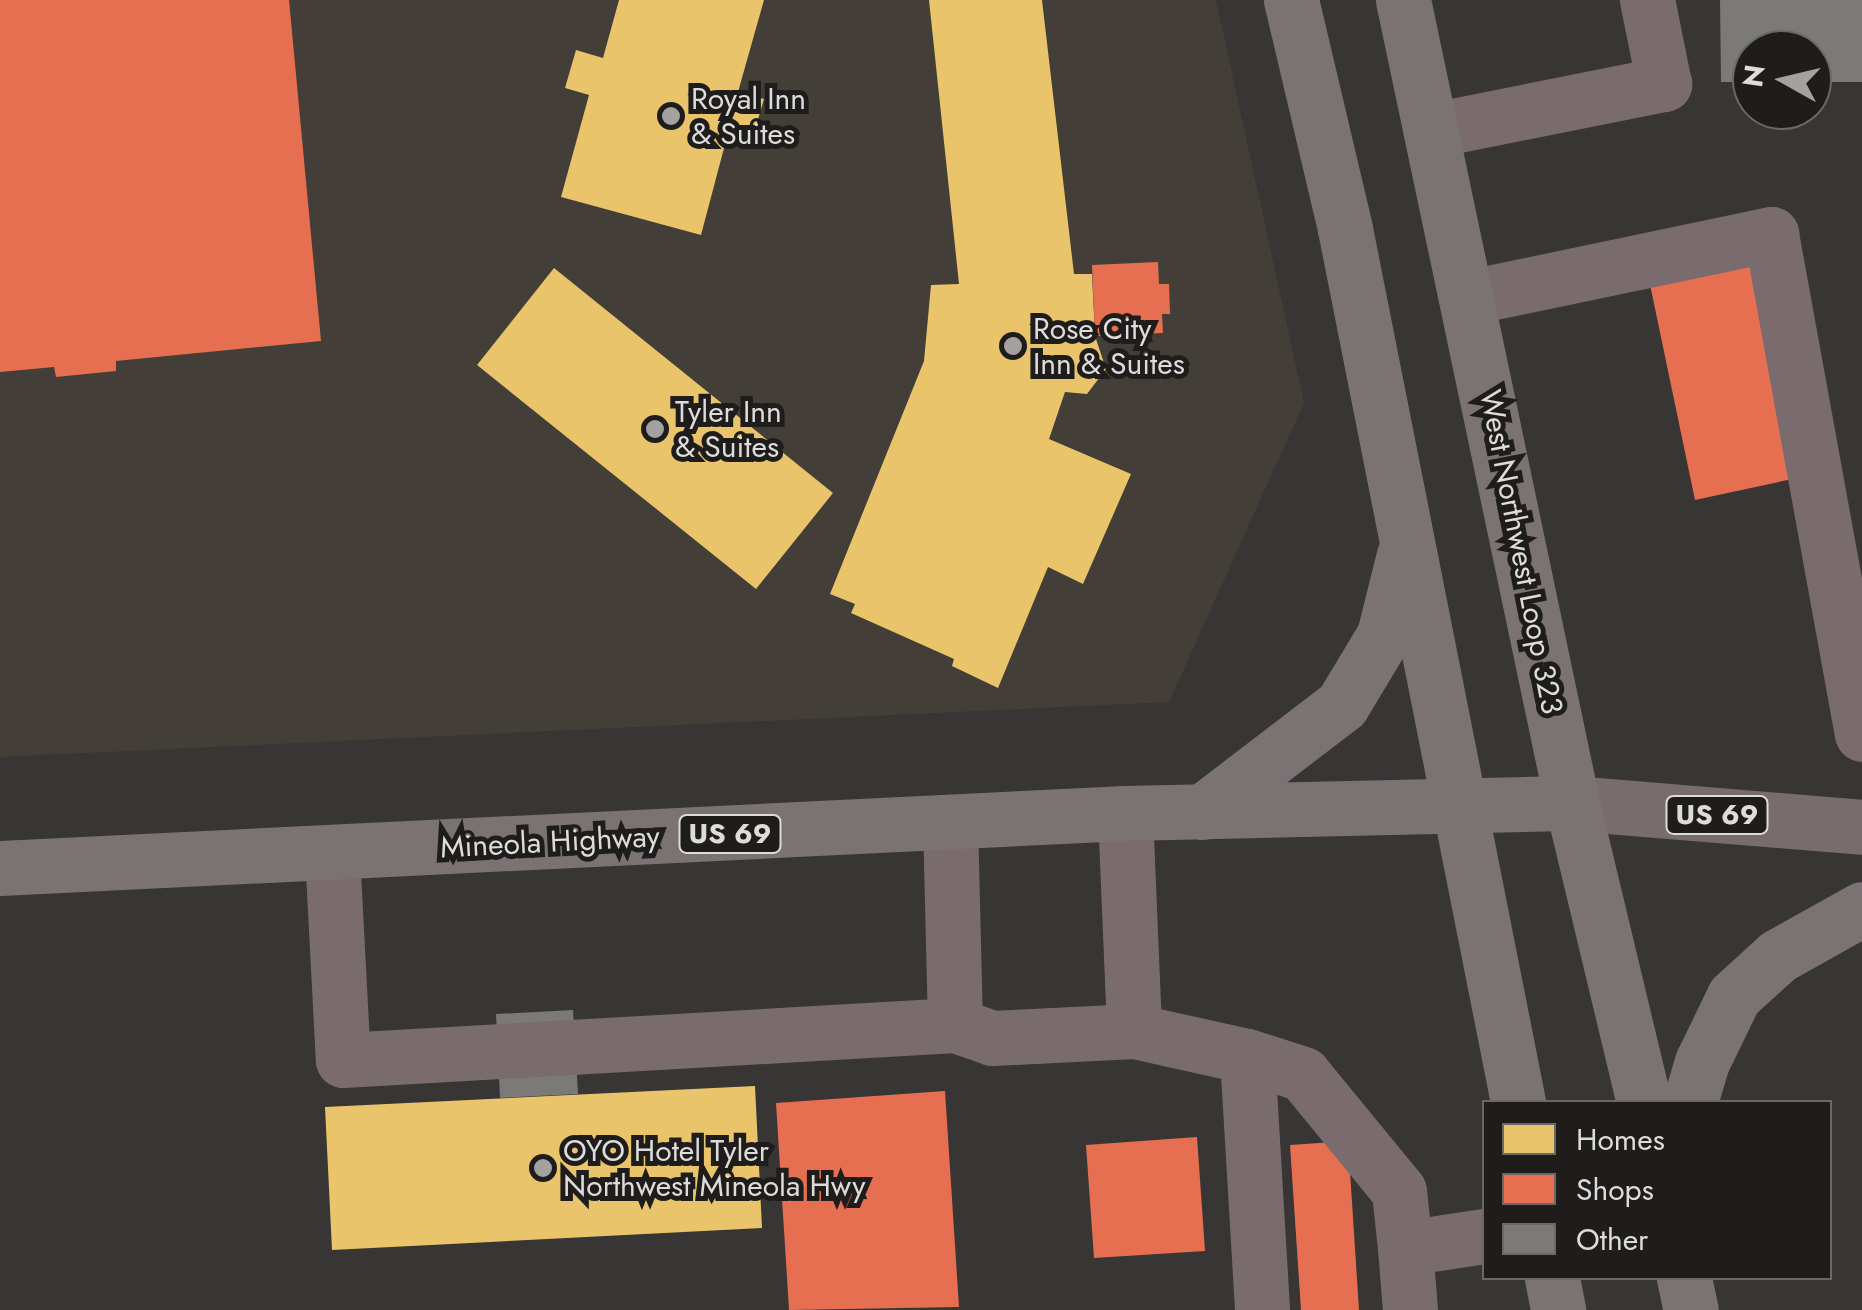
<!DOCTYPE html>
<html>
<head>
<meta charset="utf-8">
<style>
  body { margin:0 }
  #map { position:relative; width:1862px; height:1310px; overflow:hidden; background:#373634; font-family:Jost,sans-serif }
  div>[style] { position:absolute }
  .built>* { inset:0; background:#433e37 }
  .homes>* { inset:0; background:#e9c46a }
  .shops>* { inset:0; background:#e76f51 }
  .building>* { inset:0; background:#7b7a78 }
  .minor>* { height:55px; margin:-27.5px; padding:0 27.5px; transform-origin:27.5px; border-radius:27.5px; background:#7a6c6e }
  .major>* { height:55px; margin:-27.5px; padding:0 27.5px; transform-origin:27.5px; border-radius:27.5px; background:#786c6e }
  .highway>* { height:55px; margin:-27.5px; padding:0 27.5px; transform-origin:27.5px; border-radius:27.5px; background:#7b7274 }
  .dots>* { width:28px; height:28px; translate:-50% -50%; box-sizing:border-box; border:5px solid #1e1d1c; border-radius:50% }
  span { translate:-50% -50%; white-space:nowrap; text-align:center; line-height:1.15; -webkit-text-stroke:10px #1e1d1c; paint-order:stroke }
  .shield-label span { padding:2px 8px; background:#1e1d1c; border:2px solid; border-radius:8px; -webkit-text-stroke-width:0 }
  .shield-label { font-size:28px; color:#dddcda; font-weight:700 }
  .poi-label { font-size:30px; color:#dddcda }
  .left { translate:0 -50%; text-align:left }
  .street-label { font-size:30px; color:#dddcda }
  .legend { position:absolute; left:1482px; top:1100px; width:350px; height:180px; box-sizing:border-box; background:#1e1d1c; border:2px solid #6a6968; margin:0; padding:12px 18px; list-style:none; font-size:30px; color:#dddcda }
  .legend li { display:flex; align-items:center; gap:20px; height:50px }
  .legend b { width:50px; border:2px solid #6a6968 }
  .north { position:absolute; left:1732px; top:30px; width:100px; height:100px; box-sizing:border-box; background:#1e1d1c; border:2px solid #6a6968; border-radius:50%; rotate:278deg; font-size:28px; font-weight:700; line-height:40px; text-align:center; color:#dddcda }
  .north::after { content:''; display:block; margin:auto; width:35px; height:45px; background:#a3a2a0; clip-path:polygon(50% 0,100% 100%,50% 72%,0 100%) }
</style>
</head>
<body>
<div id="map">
  <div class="built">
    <div style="clip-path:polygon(0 0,1216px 0,1304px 403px,1169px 702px,0 757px)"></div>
  </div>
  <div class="homes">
    <div style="clip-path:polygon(619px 0,764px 0,738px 92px,764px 99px,752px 140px,728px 133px,701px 235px,561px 197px,589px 95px,565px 88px,576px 50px,603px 58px)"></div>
    <div style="clip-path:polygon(929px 0,1042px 0,1074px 274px,1092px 274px,1095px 336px,1106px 369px,1087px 394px,1065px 392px,1049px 439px,1131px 474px,1083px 584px,1048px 567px,998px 688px,952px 666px,954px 659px,851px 613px,855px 604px,830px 594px,924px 361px,931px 285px,959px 284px)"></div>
    <div style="clip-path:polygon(554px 268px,833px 493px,756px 589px,477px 365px)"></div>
    <div style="clip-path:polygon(755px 1086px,762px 1228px,332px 1250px,325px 1107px)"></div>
  </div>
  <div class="shops">
    <div style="clip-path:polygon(0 0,289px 0,321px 341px,116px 361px,116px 371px,56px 377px,54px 367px,0 372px)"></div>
    <div style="clip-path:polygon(1750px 253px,1797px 478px,1695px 500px,1648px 275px)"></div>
    <div style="clip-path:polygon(1158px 262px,1159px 284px,1169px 284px,1170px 314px,1162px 314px,1163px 333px,1095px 336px,1092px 265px)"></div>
    <div style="clip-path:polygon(945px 1091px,959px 1307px,789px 1310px,776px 1103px)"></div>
    <div style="clip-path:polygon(1197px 1137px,1205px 1251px,1094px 1258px,1086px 1145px)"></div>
    <div style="clip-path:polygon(1348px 1141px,1359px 1310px,1301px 1310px,1290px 1145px)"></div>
  </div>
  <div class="building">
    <div style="clip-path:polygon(1720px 0,1862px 0,1862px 82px,1812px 82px,1812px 50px,1752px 50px,1752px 82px,1721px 82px)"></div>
    <div style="clip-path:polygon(573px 1010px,578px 1094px,500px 1098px,496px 1014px)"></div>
  </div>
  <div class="minor">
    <div style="left:1433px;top:130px;width:236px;rotate:-11.3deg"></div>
    <div style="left:1664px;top:84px;width:86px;rotate:-101.4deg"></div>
    <div style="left:1470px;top:297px;width:308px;rotate:-11.8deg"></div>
    <div style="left:1771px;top:234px;width:508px;rotate:79.69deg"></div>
    <div style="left:1125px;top:813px;width:218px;rotate:87.6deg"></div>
    <div style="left:332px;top:853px;width:207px;rotate:87deg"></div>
    <div style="left:343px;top:1060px;width:613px;rotate:-3.27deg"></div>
    <div style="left:955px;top:1025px;width:201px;rotate:-91.4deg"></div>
    <div style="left:955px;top:1025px;width:39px;rotate:19deg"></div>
    <div style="left:992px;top:1038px;width:142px;rotate:-2.8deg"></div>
    <div style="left:1134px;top:1031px;width:116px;rotate:12.5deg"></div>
    <div style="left:1247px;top:1056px;width:254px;rotate:86.6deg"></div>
    <div style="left:1247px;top:1056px;width:59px;rotate:17.8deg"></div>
    <div style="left:1303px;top:1074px;width:151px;rotate:50.6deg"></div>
    <div style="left:1399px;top:1191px;width:57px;rotate:84deg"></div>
    <div style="left:1410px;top:1310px;width:62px;rotate:-94.6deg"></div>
    <div style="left:1405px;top:1248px;width:80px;rotate:-8.6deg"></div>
  </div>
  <div class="major">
    <div style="left:1572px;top:803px;width:291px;rotate:4.7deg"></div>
  </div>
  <div class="highway">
    <div style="left:1291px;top:0;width:235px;rotate:76.7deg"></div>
    <div style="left:1345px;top:229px;width:890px;rotate:78.79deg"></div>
    <div style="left:1403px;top:0;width:821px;rotate:78.11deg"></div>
    <div style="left:1572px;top:803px;width:308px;rotate:76.5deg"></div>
    <div style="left:1202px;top:812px;width:176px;rotate:-37.4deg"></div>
    <div style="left:1342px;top:705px;width:82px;rotate:-59deg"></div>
    <div style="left:1384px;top:635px;width:82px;rotate:-76deg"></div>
    <div style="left:0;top:868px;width:1126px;rotate:-2.8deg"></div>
    <div style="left:1125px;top:813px;width:447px;rotate:-1.3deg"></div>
    <div style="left:1690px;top:1102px;width:42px;rotate:-73.3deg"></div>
    <div style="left:1702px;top:1062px;width:73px;rotate:-64.1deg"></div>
    <div style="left:1734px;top:996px;width:59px;rotate:-42.3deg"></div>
    <div style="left:1778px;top:956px;width:96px;rotate:-29.2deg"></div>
    <div style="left:1552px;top:1278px;width:33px;rotate:79deg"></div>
    <div style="left:1684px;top:1278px;width:33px;rotate:78deg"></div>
  </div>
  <div class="dots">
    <div style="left:671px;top:116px;background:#a3a2a0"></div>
    <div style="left:1013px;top:346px;background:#a3a2a0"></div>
    <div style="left:655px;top:429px;background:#a3a2a0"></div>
    <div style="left:543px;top:1168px;background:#a3a2a0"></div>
  </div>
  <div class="shield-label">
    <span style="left:1717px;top:815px">US 69</span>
    <span style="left:730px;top:834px">US 69</span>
  </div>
  <div class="poi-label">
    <span class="left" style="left:691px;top:116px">Royal Inn<br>&amp; Suites</span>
    <span class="left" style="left:1033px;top:346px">Rose City<br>Inn &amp; Suites</span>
    <span class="left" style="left:675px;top:429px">Tyler Inn<br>&amp; Suites</span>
    <span class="left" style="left:563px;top:1168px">OYO Hotel Tyler<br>Northwest Mineola Hwy</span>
  </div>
  <div class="street-label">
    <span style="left:1521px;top:552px;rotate:79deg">West Northwest Loop 323</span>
    <span style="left:550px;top:842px;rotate:-3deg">Mineola Highway</span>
  </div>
  <ul class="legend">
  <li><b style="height:28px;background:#e9c46a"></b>Homes</li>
  <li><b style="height:28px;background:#e76f51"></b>Shops</li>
  <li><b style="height:28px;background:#7b7a78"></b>Other</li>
  </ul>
  <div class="north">N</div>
</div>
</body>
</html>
